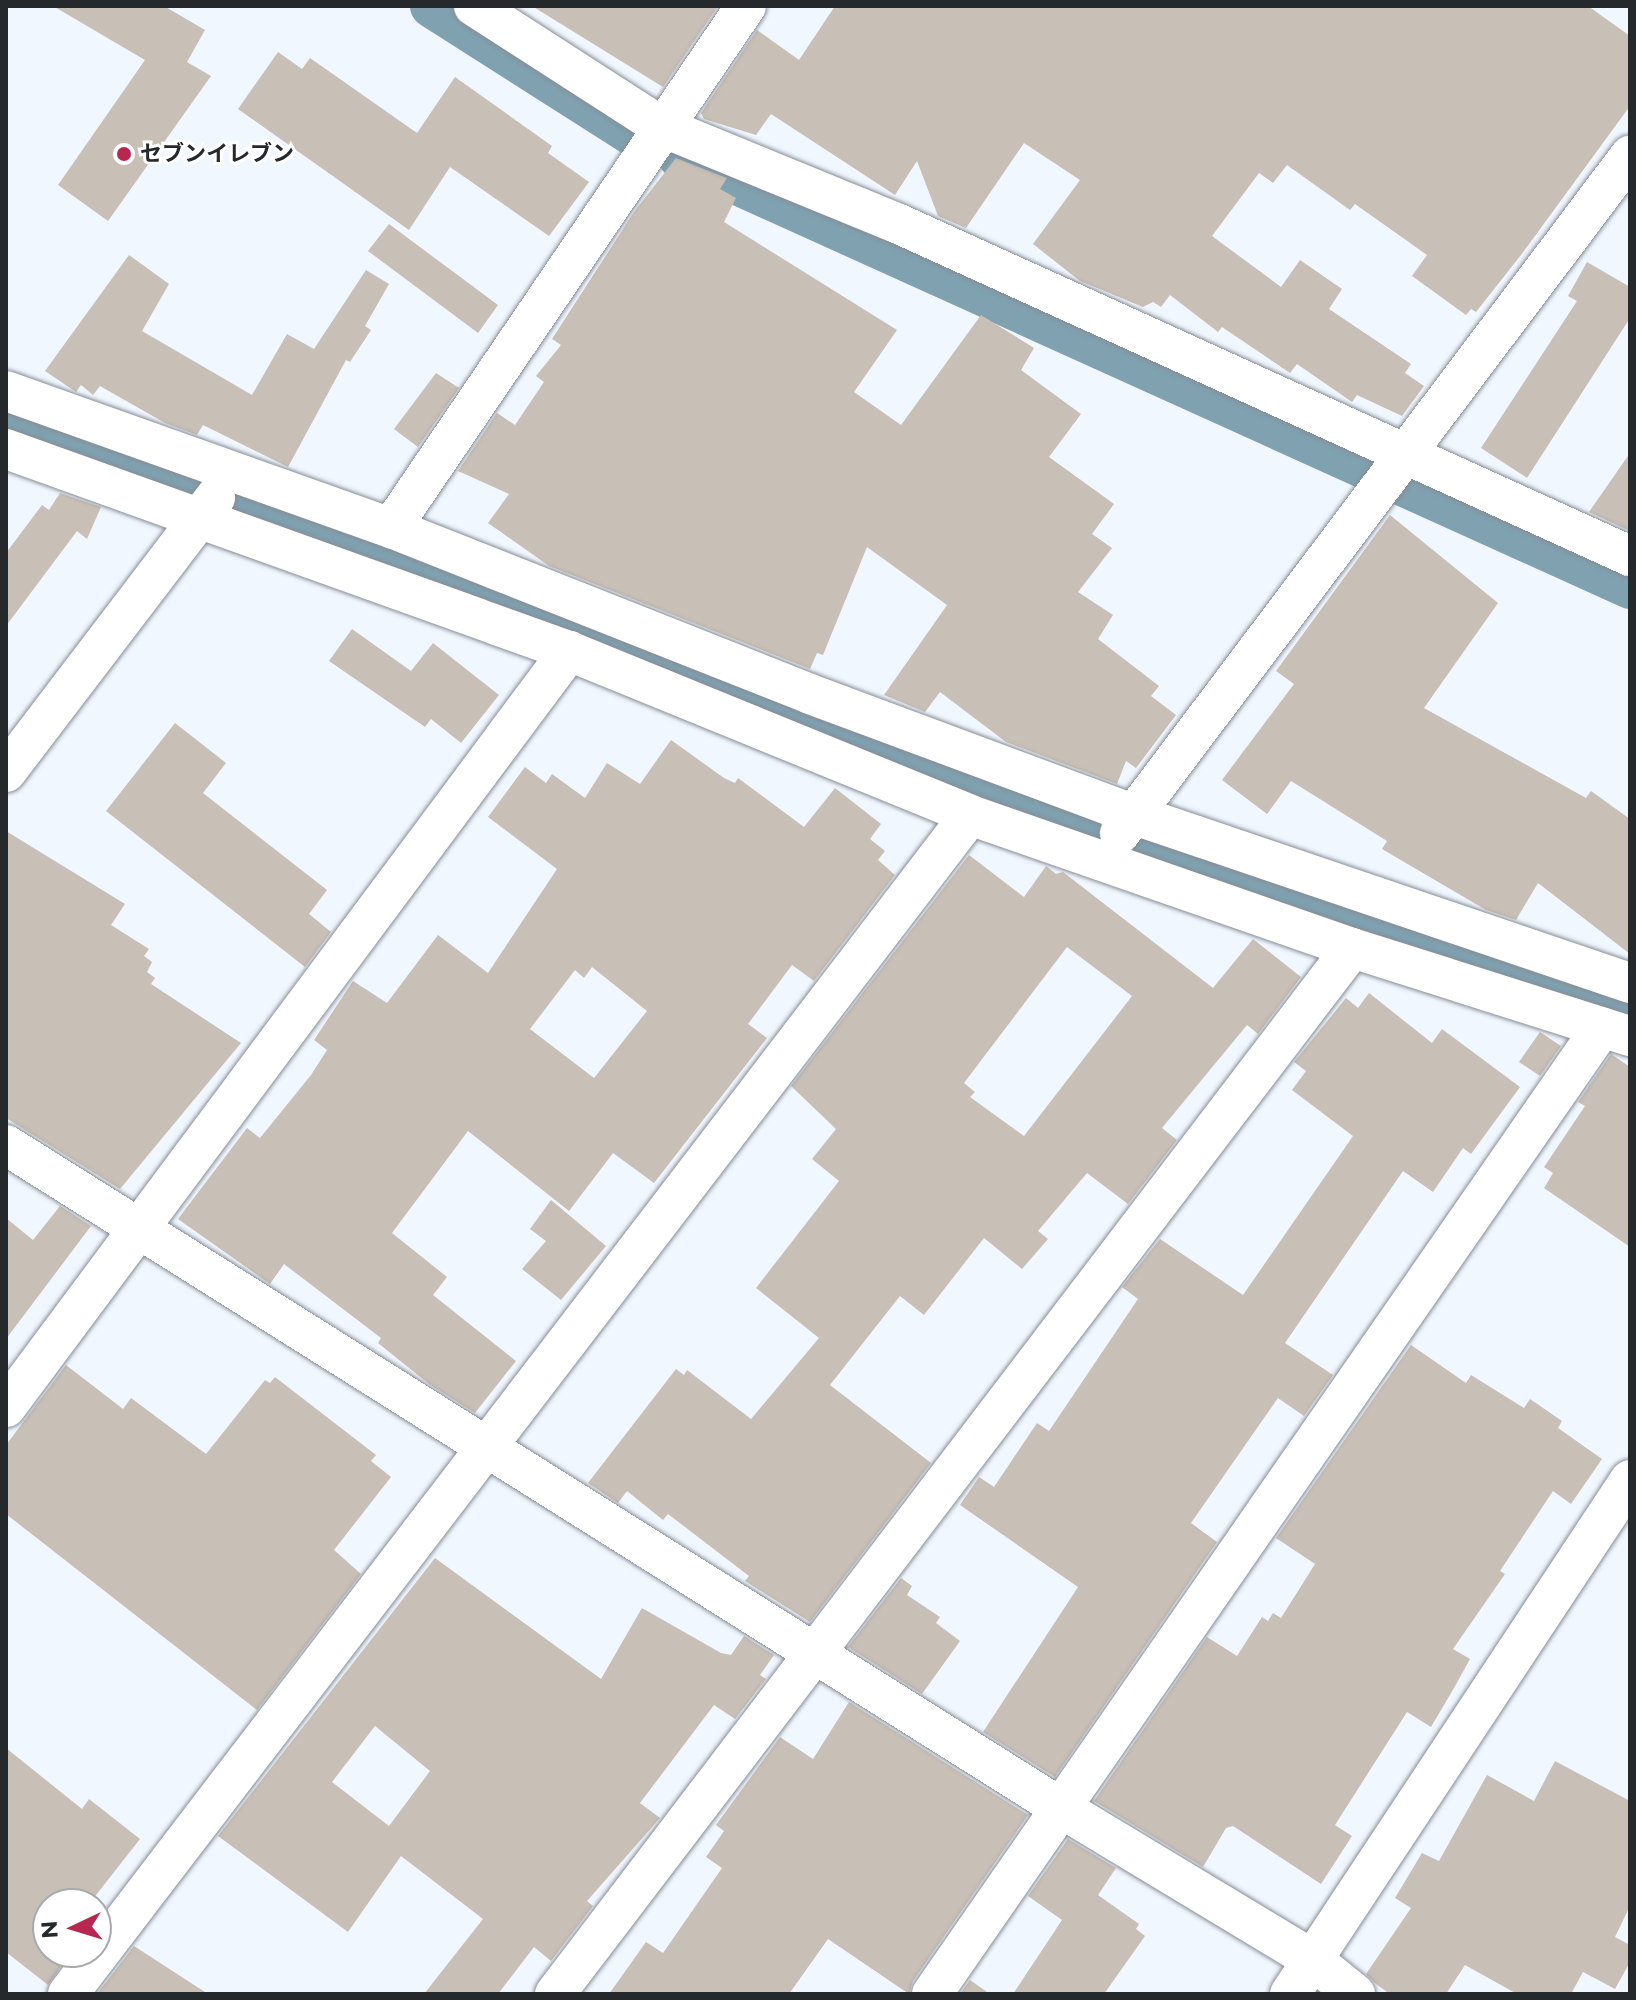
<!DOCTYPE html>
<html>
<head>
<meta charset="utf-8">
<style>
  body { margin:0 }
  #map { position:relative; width:1636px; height:2000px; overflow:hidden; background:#f1f7ff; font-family:Montserrat,"Noto Sans JP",sans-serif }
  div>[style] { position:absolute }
  .canal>* { height:44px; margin:-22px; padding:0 22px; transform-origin:22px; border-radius:22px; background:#7fa1b0 }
  .building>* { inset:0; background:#c8bfb6 }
  .roads { filter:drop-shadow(0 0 2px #868c95) drop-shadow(0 0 2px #868c95) }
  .street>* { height:40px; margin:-20px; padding:0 20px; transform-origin:20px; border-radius:20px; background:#fff }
  .dots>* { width:22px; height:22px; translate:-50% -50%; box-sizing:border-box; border:4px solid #fff; border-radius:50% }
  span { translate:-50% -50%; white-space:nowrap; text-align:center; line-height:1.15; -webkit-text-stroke:6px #fff; paint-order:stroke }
  .poi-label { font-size:22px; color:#26292c; font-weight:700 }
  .left { translate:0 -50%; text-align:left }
  .frame { position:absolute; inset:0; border:8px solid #26292c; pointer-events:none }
  .north { position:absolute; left:32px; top:1888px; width:80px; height:80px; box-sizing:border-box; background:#fff; border:2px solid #a8a9ab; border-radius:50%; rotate:266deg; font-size:22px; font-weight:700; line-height:32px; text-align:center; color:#26292c }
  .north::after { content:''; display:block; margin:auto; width:28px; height:36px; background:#b72750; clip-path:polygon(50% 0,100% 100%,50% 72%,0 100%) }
</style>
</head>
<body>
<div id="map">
  <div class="canal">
    <div style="left:432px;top:6px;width:242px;rotate:32.5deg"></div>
    <div style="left:680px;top:157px;width:1043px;rotate:24.35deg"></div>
    <div style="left:6px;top:416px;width:560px;rotate:20.15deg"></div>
    <div style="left:532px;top:609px;width:526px;rotate:21.3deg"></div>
    <div style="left:1022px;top:800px;width:642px;rotate:18.8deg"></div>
  </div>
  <div class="building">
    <div style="clip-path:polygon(53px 6px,164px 6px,205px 30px,187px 62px,211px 76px,108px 221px,58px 185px,145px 60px)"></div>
    <div style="clip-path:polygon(532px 6px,718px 6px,663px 87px)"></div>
    <div style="clip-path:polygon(835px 6px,1588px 6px,1630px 36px,1630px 106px,1521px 255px,1476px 312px,1471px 309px,1466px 315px,1412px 276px,1427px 255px,1355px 204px,1350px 210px,1287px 165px,1273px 183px,1259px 173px,1212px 236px,1281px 287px,1300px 260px,1342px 289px,1329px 309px,1411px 364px,1405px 373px,1424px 386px,1402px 416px,1357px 395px,1352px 402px,1297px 364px,1290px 373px,1222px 327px,1218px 332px,1170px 295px,1161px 307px,1153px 302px,1143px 307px,1080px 281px,1033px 244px,1080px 180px,1024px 143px,966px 228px,938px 216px,917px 161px,895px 195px,771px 114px,756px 135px,704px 119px,701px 113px,757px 30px,799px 60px)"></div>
    <div style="clip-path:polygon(278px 52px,302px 69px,310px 58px,417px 133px,455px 77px,552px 146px,548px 153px,589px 182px,549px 236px,450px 167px,409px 230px,238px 109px)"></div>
    <div style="clip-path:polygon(676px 158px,727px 178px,720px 189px,736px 198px,724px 222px,897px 330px,854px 392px,901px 425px,981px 315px,1034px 348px,1021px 370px,1081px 414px,1049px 457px,1114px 504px,1092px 534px,1112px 548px,1078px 592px,1113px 615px,1098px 639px,1159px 686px,1151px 696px,1176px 715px,1136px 768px,1126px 761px,1117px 784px,1006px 742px,940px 692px,925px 712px,884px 695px,947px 605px,867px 547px,823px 655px,817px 653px,810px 669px,549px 566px,488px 523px,509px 494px,458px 471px,497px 413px,515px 425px,544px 382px,536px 376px,561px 345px,552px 339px,634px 212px)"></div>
    <div style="clip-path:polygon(389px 224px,498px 305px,478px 333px,368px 251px)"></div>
    <div style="clip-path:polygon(129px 255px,169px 284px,142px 331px,252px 395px,287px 334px,314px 349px,366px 270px,389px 284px,365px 326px,371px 330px,350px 362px,346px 360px,288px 467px,203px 425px,197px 435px,165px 423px,100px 386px,93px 395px,81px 385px,76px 392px,45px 371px)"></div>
    <div style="clip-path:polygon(1587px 262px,1630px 287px,1630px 318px,1527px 478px,1481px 448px,1577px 301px,1568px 296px)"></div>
    <div style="clip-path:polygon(436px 373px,459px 388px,418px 447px,394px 429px)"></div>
    <div style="clip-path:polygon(1630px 453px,1630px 531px,1589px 512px)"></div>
    <div style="clip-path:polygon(60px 493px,101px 507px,87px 539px,77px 531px,6px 626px,6px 553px,42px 505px,49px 510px)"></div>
    <div style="clip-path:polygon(1390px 515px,1498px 603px,1424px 708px,1586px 798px,1591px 791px,1630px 819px,1630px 954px,1538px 883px,1516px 920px,1486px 910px,1382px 849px,1387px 841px,1291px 781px,1267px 814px,1222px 780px,1294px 684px,1276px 671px)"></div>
    <div style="clip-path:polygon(352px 629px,411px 671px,433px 643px,499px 695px,461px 743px,431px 719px,425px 727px,329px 661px)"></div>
    <div style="clip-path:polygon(175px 723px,226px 763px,203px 793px,327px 890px,309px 914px,331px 932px,305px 967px,106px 811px)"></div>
    <div style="clip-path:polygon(evenodd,671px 740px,724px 778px,735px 783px,738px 778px,804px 827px,835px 788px,881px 824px,870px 839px,885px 851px,878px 860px,895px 875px,814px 981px,792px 965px,748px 1024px,767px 1038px,654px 1183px,613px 1153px,569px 1211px,468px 1131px,392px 1233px,447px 1277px,433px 1295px,516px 1361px,475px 1413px,429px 1384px,378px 1343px,381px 1338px,284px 1264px,270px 1284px,178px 1219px,247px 1128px,260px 1138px,311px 1075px,327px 1050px,314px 1040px,353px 981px,387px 1003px,438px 935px,488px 973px,557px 869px,488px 817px,525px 767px,546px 783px,552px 774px,585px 798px,607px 763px,640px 784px,671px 740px,592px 967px,647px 1011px,594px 1078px,530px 1029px,575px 970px,584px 978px,592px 967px)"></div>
    <div style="clip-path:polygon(6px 831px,125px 904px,111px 925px,149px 949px,144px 956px,152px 962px,147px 972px,155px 978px,151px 984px,241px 1043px,120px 1189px,6px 1118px)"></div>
    <div style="clip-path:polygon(evenodd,969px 855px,1024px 897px,1046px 866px,1056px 874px,1063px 872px,1213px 988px,1253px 939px,1301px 977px,1258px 1034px,1247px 1025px,1162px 1128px,1177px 1140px,1128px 1204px,1087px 1173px,1038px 1231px,1048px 1239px,1022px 1269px,984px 1238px,924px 1315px,900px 1296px,830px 1385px,931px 1463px,810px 1622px,745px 1581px,749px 1576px,668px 1514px,663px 1520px,627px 1491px,618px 1503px,588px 1483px,676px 1369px,684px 1375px,687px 1370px,751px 1419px,819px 1338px,756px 1288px,839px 1181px,812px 1159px,836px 1129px,791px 1086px,969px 855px,1067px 947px,1132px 996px,1024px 1136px,970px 1097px,975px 1092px,964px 1083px,1067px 947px)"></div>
    <div style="clip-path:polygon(1369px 993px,1432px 1043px,1442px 1029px,1520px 1087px,1471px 1154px,1463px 1148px,1433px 1192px,1403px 1171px,1285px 1343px,1333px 1375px,1304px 1416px,1278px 1398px,1191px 1523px,1217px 1542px,1055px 1777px,983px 1732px,1078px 1587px,960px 1505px,979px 1477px,994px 1487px,1037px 1423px,1049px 1431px,1138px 1299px,1122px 1287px,1160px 1239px,1243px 1295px,1353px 1136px,1292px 1090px,1306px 1071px,1294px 1062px,1346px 998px,1358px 1008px)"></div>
    <div style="clip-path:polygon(1540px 1032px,1561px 1046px,1540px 1076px,1519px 1062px)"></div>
    <div style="clip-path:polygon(1611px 1054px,1630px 1067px,1630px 1247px,1544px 1188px,1553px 1173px,1544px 1167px,1585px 1106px,1578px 1102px)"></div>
    <div style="clip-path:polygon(551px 1200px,606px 1246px,561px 1300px,522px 1269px,546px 1241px,530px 1229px)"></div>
    <div style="clip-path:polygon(60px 1206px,91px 1226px,6px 1339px,6px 1218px,33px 1240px)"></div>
    <div style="clip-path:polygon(1411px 1345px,1466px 1383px,1471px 1375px,1524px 1408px,1530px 1399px,1562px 1421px,1558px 1428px,1602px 1459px,1571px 1504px,1553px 1491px,1500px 1571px,1505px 1574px,1453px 1649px,1470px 1659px,1454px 1688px,1431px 1727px,1407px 1712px,1335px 1825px,1352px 1836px,1321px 1884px,1233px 1826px,1226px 1828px,1203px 1867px,1094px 1801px,1207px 1637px,1237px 1656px,1262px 1617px,1268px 1621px,1273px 1613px,1281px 1618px,1315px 1564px,1276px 1538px)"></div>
    <div style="clip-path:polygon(66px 1365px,123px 1409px,131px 1398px,206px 1454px,265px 1380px,270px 1383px,275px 1377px,376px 1455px,371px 1461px,391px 1477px,334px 1550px,361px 1574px,257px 1710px,6px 1514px,6px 1445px)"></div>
    <div style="clip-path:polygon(evenodd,435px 1558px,601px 1679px,642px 1608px,721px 1653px,731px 1655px,744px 1636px,774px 1655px,760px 1675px,766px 1679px,735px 1719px,714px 1705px,640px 1803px,660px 1818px,587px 1901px,593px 1906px,551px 1961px,534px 1947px,498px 1994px,424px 1994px,483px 1919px,401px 1856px,348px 1932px,218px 1836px,435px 1558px,375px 1726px,430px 1771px,389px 1826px,332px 1782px,375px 1726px)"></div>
    <div style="clip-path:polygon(901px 1578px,912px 1586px,907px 1595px,940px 1617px,936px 1623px,960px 1641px,922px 1694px,848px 1647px)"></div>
    <div style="clip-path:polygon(849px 1702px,1028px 1815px,913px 1981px,909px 1994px,828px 1939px,789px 1994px,609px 1994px,646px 1942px,663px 1953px,722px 1868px,706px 1857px,724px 1831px,716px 1825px,780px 1737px,813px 1759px)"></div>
    <div style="clip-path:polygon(6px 1748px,82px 1809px,89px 1799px,140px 1839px,89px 1904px,48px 1904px,48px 1952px,71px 1952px,48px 1985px,6px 1952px)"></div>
    <div style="clip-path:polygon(1555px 1761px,1630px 1801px,1630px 1906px,1615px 1937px,1630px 1945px,1630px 1962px,1615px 1989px,1583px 1972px,1571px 1994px,1517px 1994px,1465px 1965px,1446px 1994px,1390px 1994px,1376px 1984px,1366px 1974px,1411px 1908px,1395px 1898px,1422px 1853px,1439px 1861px,1487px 1775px,1534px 1801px)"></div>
    <div style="clip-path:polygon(1068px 1839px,1116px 1868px,1098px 1895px,1139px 1924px,1136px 1929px,1145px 1936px,1104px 1994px,1013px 1994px,1062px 1920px,1028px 1896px)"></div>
    <div style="clip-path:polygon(134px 1946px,208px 1994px,97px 1994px)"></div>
    <div style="clip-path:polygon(970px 1980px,990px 1994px,960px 1994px)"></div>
  </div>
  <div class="roads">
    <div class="street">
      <div style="left:474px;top:6px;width:221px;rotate:32.8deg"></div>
      <div style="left:660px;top:126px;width:258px;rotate:22.3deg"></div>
      <div style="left:899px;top:224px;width:803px;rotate:24.43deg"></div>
      <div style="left:6px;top:391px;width:409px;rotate:19.6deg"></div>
      <div style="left:391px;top:528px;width:451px;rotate:21.6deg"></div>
      <div style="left:810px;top:694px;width:347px;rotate:20.4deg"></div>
      <div style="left:1135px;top:815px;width:523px;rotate:18.75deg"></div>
      <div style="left:6px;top:449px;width:598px;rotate:19.74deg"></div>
      <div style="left:569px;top:651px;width:433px;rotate:22.2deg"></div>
      <div style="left:970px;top:815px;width:404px;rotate:19.2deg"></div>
      <div style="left:1352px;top:948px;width:292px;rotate:17.6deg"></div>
      <div style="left:391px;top:528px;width:631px;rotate:-55.78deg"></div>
      <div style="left:6px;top:772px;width:345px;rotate:-52.7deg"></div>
      <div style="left:1120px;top:833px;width:848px;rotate:-53.01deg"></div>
      <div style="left:6px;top:1145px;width:1246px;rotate:32.15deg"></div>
      <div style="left:1061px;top:1808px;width:294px;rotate:31.1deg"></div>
      <div style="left:1313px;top:1960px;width:54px;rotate:39deg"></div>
      <div style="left:6px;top:1407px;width:943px;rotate:-53.32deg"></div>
      <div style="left:68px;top:1994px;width:1484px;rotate:-52.58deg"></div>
      <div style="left:555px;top:1994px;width:1315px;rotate:-52.69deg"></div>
      <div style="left:932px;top:1994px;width:1176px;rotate:-55.28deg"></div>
      <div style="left:1290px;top:1994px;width:616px;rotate:-56.52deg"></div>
    </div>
  </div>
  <div class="dots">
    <div style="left:124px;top:154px;background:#b72750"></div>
  </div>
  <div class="poi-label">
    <span class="left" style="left:140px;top:154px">セブンイレブン</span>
  </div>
  <div class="frame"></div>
  <div class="north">N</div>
</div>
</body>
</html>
